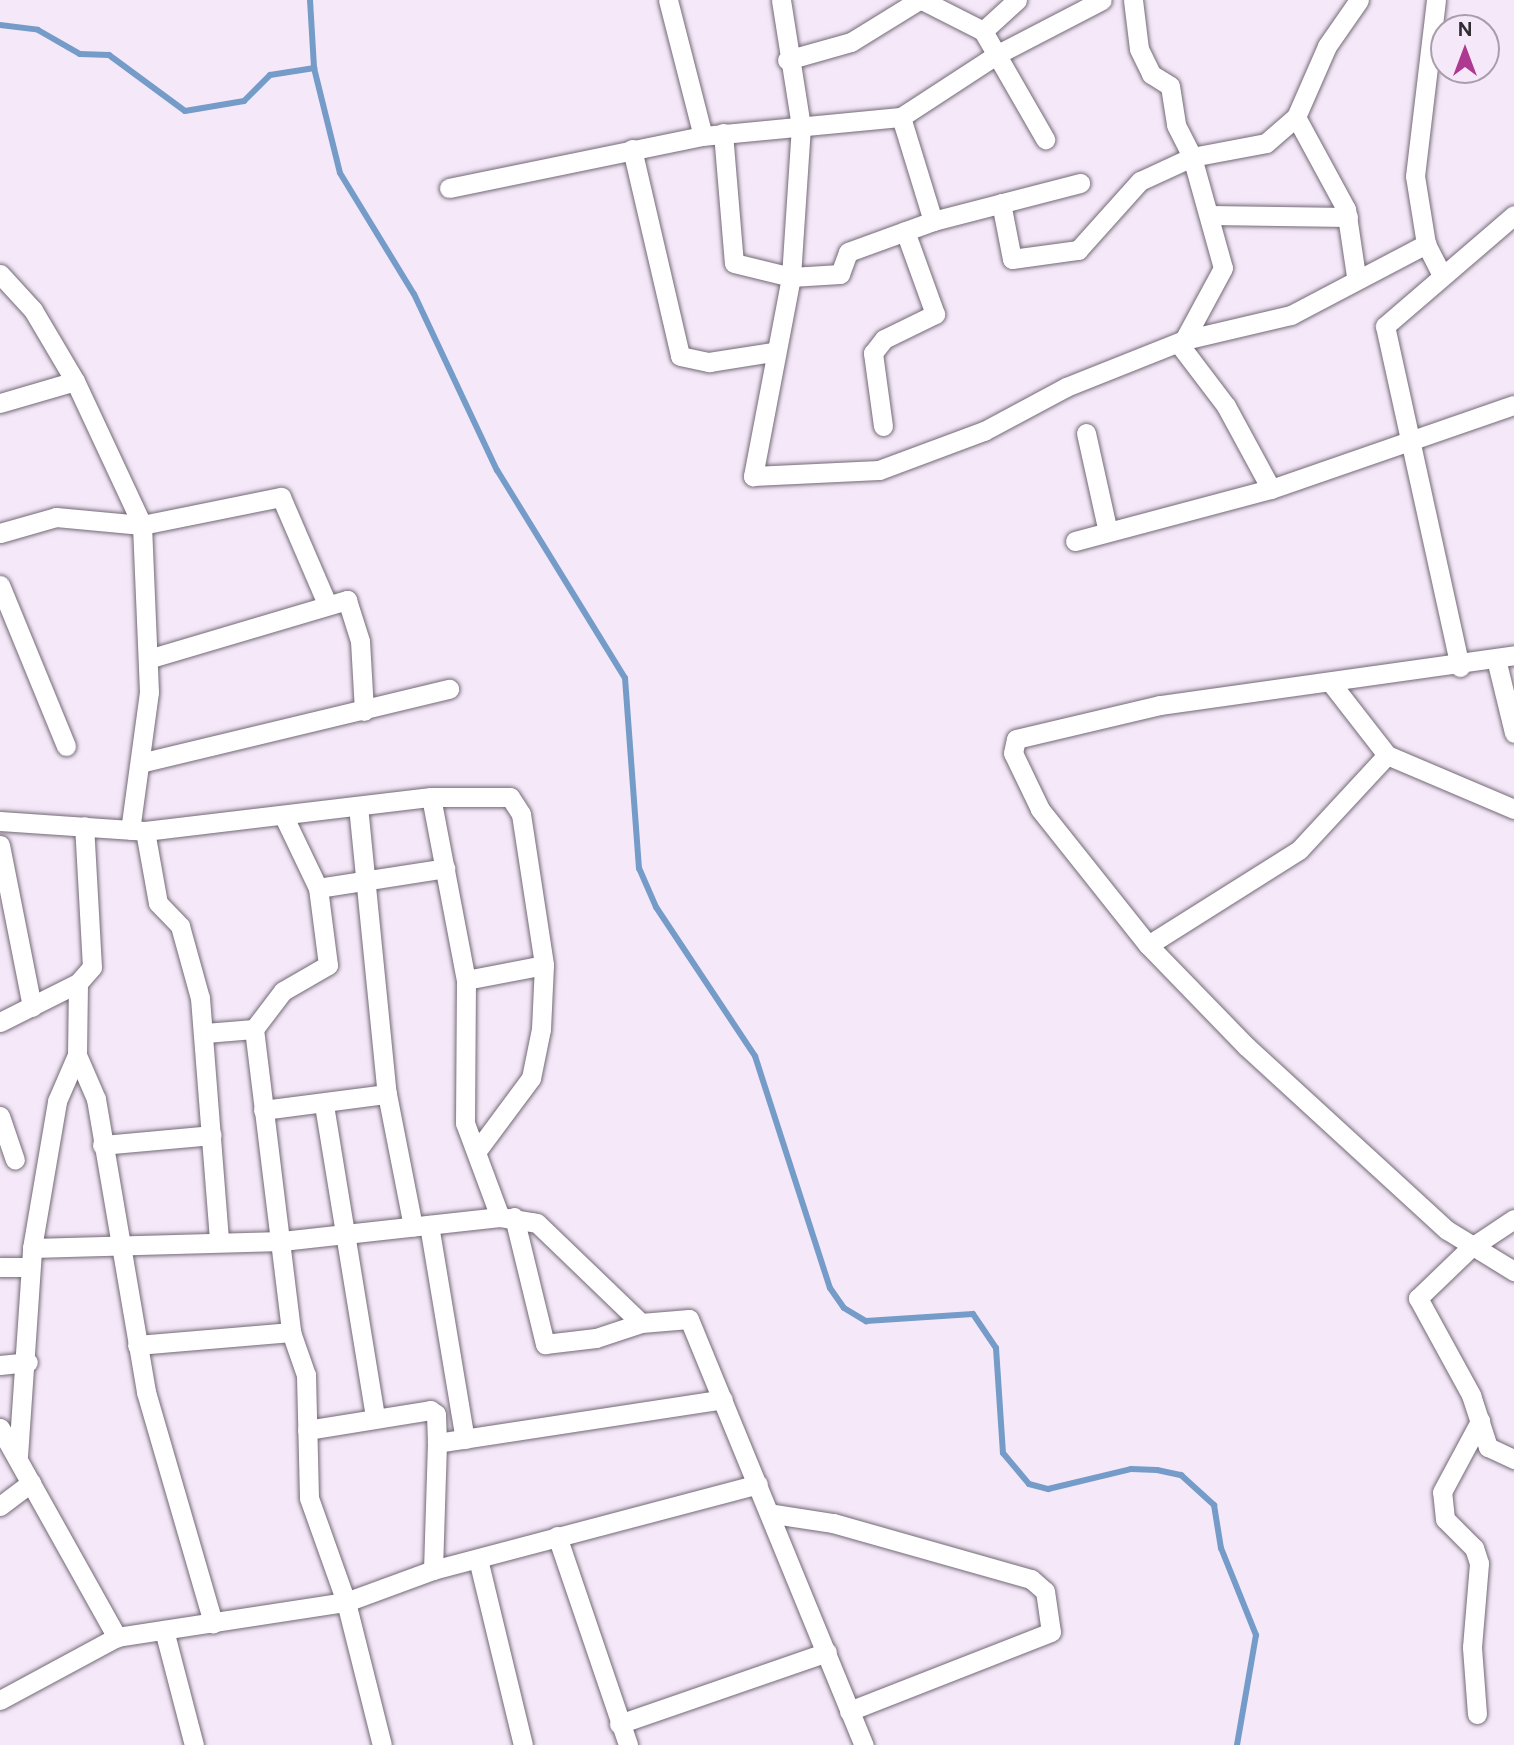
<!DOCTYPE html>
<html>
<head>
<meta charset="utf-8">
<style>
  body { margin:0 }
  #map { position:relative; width:1514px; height:1745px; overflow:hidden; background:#f5e9f9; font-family:Figtree,sans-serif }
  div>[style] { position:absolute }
  .stream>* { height:6px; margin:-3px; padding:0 3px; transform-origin:3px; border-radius:3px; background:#759cc9 }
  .roads { filter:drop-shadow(0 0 2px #736976) drop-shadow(0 0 2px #736976) }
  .minor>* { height:19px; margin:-9.5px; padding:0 9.5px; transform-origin:9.5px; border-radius:9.5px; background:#fff }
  span { translate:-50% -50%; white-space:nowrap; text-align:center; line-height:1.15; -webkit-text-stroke:5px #f5e9f9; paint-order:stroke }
  .north { position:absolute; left:1430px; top:14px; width:70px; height:70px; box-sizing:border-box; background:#f5e9f9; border:2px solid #a79eaa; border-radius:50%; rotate:0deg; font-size:19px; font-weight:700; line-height:28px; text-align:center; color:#312d33 }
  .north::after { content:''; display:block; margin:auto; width:24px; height:32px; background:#ae3990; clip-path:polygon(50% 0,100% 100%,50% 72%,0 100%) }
</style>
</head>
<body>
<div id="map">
  <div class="stream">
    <div style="left:310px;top:0;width:68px;rotate:86.6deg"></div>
    <div style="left:314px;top:68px;width:108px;rotate:76.1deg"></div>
    <div style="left:340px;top:173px;width:142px;rotate:58.6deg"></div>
    <div style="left:414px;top:294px;width:195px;rotate:64.8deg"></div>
    <div style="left:497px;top:470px;width:244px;rotate:58.4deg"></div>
    <div style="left:625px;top:678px;width:191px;rotate:85.8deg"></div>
    <div style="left:639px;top:868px;width:43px;rotate:66.4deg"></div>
    <div style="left:656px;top:907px;width:179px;rotate:56.4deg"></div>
    <div style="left:755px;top:1056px;width:244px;rotate:72.1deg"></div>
    <div style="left:830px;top:1288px;width:24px;rotate:55deg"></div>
    <div style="left:844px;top:1308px;width:26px;rotate:31deg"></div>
    <div style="left:866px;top:1321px;width:107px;rotate:-3.7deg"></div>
    <div style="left:973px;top:1314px;width:41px;rotate:55.9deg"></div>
    <div style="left:996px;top:1348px;width:105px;rotate:86.2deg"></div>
    <div style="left:1003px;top:1453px;width:40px;rotate:50deg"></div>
    <div style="left:1029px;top:1484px;width:20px;rotate:15deg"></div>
    <div style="left:1048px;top:1489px;width:85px;rotate:-13.5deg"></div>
    <div style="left:1131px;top:1469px;width:26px;rotate:2deg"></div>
    <div style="left:1157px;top:1470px;width:25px;rotate:12deg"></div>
    <div style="left:1181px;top:1475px;width:45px;rotate:42.3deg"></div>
    <div style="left:1214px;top:1505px;width:44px;rotate:80.8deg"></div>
    <div style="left:1221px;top:1548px;width:94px;rotate:68.1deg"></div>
    <div style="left:1256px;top:1635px;width:112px;rotate:99.8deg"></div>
    <div style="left:0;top:25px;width:38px;rotate:7deg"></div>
    <div style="left:38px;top:30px;width:48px;rotate:29.7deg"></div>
    <div style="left:80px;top:54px;width:29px;rotate:2deg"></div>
    <div style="left:109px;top:55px;width:94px;rotate:36.4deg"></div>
    <div style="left:185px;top:111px;width:60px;rotate:-9.6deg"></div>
    <div style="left:244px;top:101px;width:37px;rotate:-45deg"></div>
    <div style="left:270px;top:75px;width:45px;rotate:-9deg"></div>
  </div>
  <div class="roads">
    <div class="minor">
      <div style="left:668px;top:0;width:140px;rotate:75.6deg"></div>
      <div style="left:781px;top:0;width:128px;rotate:81deg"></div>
      <div style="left:801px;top:126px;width:151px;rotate:93.8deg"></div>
      <div style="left:791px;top:277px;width:203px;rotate:100.8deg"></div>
      <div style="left:753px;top:476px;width:126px;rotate:-2.7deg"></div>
      <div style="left:879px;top:470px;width:112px;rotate:-20.4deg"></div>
      <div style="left:984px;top:431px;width:93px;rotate:-28.2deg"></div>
      <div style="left:1066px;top:387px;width:127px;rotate:-21.7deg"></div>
      <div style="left:1184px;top:340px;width:110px;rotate:-13.2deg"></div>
      <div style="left:1291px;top:315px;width:153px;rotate:-27.7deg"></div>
      <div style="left:922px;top:0;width:68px;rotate:26.9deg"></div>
      <div style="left:983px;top:31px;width:125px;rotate:60.1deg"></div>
      <div style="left:1133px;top:0;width:49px;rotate:83deg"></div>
      <div style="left:1139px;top:49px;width:28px;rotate:64deg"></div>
      <div style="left:1151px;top:74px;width:22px;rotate:32deg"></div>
      <div style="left:1170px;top:86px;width:39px;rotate:81deg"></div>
      <div style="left:1176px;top:125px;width:36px;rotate:63deg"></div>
      <div style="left:1192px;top:157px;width:115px;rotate:74.4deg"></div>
      <div style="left:1223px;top:268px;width:82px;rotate:118.4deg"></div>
      <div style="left:1436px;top:0;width:177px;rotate:96.8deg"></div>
      <div style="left:1415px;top:176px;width:69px;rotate:80.8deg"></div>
      <div style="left:1426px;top:244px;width:35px;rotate:63deg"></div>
      <div style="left:983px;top:31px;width:46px;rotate:-42.4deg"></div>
      <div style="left:787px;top:60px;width:66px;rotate:-15.7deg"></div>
      <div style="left:851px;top:42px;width:80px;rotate:-31.7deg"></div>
      <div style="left:901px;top:117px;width:109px;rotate:72.9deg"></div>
      <div style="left:1296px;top:117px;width:105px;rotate:61.5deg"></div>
      <div style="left:1346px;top:209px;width:68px;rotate:81.5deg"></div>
      <div style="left:723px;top:133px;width:130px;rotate:85.2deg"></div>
      <div style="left:734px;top:263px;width:59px;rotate:13.8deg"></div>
      <div style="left:791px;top:277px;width:49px;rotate:-3.5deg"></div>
      <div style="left:840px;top:274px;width:23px;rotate:-70deg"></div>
      <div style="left:848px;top:252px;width:90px;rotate:-20deg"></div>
      <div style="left:933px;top:221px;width:152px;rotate:-14.5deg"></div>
      <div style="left:632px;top:149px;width:212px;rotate:76.9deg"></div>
      <div style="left:680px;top:356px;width:30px;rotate:12deg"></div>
      <div style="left:709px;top:362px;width:65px;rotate:-8.9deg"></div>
      <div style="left:449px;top:188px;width:259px;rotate:-11.6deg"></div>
      <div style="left:703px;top:136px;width:199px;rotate:-5.5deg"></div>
      <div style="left:901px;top:117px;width:113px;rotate:-33.1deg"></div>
      <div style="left:996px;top:55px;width:119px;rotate:-27.4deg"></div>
      <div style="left:1001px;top:203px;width:57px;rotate:78.9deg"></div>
      <div style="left:1012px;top:259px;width:67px;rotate:-7.8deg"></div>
      <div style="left:1078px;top:250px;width:93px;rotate:-48.1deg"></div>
      <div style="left:1140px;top:181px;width:57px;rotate:-24.8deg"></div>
      <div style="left:1192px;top:157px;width:75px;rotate:-10.7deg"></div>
      <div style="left:1266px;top:143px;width:40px;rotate:-41deg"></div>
      <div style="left:1296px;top:117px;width:77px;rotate:-66.4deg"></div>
      <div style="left:1327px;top:46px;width:56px;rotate:-55.2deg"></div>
      <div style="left:1209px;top:215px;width:139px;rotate:0.8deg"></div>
      <div style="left:0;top:274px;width:49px;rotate:47.5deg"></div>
      <div style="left:33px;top:310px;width:82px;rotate:59.4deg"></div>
      <div style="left:75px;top:381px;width:159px;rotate:65deg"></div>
      <div style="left:142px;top:525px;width:167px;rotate:87.6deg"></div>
      <div style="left:149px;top:692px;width:139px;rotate:97.8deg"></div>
      <div style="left:1179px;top:344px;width:78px;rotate:52.8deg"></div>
      <div style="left:1226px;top:406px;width:94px;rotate:61.5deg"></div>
      <div style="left:0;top:403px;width:78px;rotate:-16.3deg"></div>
      <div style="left:883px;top:426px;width:74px;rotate:-97.8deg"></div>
      <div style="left:873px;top:353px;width:18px;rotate:-52deg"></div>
      <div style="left:884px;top:339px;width:57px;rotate:-26.1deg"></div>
      <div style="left:935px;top:314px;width:88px;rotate:-109.9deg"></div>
      <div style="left:1086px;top:433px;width:101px;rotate:77.5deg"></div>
      <div style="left:0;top:533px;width:58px;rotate:-15.9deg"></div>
      <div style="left:56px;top:517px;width:86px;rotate:5.3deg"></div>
      <div style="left:142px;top:525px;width:142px;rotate:-11.4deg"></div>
      <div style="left:281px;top:497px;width:116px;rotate:66.7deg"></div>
      <div style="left:1075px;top:541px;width:203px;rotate:-14.9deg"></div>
      <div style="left:1271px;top:489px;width:257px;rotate:-19.1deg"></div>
      <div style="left:0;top:585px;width:174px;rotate:67.7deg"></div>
      <div style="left:148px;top:659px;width:208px;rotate:-16.5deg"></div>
      <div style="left:347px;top:600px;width:43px;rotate:72.4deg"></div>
      <div style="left:360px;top:641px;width:70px;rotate:86.7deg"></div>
      <div style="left:1497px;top:663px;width:72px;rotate:76.3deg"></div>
      <div style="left:1460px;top:667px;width:349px;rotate:-102.4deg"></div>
      <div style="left:1385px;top:326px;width:170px;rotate:-40.7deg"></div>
      <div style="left:1331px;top:683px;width:91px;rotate:52.1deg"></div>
      <div style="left:1387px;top:755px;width:138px;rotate:23deg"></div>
      <div style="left:1387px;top:755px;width:129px;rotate:132.8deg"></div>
      <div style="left:1299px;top:850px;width:178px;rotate:147.8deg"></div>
      <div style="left:1148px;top:945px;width:142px;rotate:45.9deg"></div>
      <div style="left:1247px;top:1047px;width:271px;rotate:42.5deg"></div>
      <div style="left:1447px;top:1230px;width:79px;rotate:31.5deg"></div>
      <div style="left:140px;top:763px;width:318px;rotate:-13.5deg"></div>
      <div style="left:431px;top:797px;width:186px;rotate:79.2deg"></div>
      <div style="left:466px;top:980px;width:143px;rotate:90.4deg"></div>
      <div style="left:465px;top:1123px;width:100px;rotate:69.6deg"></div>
      <div style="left:358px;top:806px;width:289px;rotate:84.3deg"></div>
      <div style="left:387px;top:1094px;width:135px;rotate:78.9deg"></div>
      <div style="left:0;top:821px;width:145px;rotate:3.9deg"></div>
      <div style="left:145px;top:831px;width:288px;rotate:-6.8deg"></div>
      <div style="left:431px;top:797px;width:79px"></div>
      <div style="left:510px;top:797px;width:20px;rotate:57deg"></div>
      <div style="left:521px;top:814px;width:153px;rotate:81.3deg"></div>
      <div style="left:544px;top:965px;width:64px;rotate:92.7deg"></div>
      <div style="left:541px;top:1029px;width:50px;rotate:101.5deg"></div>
      <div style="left:531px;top:1078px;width:92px;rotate:126.6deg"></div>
      <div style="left:145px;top:831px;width:73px;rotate:79.8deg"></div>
      <div style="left:158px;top:903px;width:32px;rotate:46deg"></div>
      <div style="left:180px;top:926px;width:75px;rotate:74.5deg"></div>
      <div style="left:200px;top:998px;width:242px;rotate:85.5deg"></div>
      <div style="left:0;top:845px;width:165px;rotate:78.8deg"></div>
      <div style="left:318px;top:888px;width:129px;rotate:-8.9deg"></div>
      <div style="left:1148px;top:945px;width:174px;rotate:-128.5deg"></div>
      <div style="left:1040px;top:809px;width:62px;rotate:-115.7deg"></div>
      <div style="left:1013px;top:753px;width:14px;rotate:-78deg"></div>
      <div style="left:1016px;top:739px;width:148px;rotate:-13.3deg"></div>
      <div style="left:1160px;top:705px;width:358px;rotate:-8deg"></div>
      <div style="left:466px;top:980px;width:79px;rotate:-10.9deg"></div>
      <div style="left:0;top:1022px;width:87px;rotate:-26.6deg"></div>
      <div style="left:78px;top:983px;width:21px;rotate:-49deg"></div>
      <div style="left:92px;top:967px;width:141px;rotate:-93.2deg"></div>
      <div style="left:254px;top:1029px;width:305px;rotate:83deg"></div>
      <div style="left:291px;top:1332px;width:46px;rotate:70.8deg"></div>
      <div style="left:306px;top:1375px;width:123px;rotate:88.6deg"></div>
      <div style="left:309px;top:1498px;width:110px;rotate:70.4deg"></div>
      <div style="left:346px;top:1602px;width:147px;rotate:75.9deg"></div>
      <div style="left:205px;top:1033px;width:49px;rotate:-4.7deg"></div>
      <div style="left:254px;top:1029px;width:48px;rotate:-52.7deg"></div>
      <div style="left:283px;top:991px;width:52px;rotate:-30deg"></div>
      <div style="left:328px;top:965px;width:78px;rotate:-97.4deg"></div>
      <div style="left:318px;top:888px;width:79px;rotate:-115.6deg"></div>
      <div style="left:77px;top:1055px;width:48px;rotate:66.6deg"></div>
      <div style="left:96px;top:1099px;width:297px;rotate:80.3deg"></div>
      <div style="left:146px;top:1392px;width:241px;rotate:73.8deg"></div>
      <div style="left:324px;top:1105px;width:315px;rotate:80.7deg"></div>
      <div style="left:263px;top:1110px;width:125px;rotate:-7.4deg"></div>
      <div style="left:0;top:1116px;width:46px;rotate:71.2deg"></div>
      <div style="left:102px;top:1145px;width:110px;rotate:-5.2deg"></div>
      <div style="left:514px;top:1217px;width:131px;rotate:76.3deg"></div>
      <div style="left:545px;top:1344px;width:51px;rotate:-6.7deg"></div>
      <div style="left:596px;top:1338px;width:47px;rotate:-18.4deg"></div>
      <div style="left:1514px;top:1219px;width:54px;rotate:146.3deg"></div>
      <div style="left:1469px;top:1249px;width:71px;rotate:136.1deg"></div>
      <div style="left:1418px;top:1298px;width:111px;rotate:61.3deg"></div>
      <div style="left:1471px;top:1395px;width:55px;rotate:71.9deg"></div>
      <div style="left:1488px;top:1447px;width:29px;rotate:25deg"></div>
      <div style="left:429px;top:1225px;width:217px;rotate:80.5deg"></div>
      <div style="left:32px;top:1248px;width:250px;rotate:-1.6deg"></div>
      <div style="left:282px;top:1241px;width:219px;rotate:-6.3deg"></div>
      <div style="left:500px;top:1217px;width:37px;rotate:9deg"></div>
      <div style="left:537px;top:1223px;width:144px;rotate:43.9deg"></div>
      <div style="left:641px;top:1323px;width:48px;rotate:-4.8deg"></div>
      <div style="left:689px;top:1319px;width:461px;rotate:67.7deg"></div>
      <div style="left:0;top:1267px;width:29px"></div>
      <div style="left:137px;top:1345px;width:155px;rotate:-4.8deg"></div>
      <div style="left:0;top:1365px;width:28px;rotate:-6deg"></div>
      <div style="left:0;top:1428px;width:240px;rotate:60.8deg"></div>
      <div style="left:307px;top:1430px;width:125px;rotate:-9.2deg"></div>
      <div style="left:430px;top:1410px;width:7px;rotate:34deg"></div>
      <div style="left:436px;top:1414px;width:29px;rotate:88deg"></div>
      <div style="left:18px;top:1456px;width:208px;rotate:-86.1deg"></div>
      <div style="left:32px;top:1248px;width:149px;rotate:-80.3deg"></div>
      <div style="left:57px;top:1101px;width:50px;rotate:-66.5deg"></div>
      <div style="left:77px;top:1055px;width:72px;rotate:-89.2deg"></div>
      <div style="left:0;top:1506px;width:39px;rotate:-37deg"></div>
      <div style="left:774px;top:1514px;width:60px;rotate:8.7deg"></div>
      <div style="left:833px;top:1523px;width:206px;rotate:15.8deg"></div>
      <div style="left:1031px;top:1579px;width:18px;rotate:41deg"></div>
      <div style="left:1045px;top:1591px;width:41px;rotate:81.7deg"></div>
      <div style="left:1051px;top:1632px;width:217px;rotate:158.6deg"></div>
      <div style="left:557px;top:1536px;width:221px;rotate:71.2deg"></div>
      <div style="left:478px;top:1559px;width:191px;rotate:76.4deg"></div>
      <div style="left:433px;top:1570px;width:127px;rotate:-88.2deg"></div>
      <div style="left:437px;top:1443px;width:289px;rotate:-8.7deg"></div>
      <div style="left:164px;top:1630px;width:119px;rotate:75.4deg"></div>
      <div style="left:0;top:1700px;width:133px;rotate:-28.3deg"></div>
      <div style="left:117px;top:1637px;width:232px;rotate:-8.7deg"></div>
      <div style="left:346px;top:1602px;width:93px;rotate:-20.2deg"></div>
      <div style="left:433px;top:1570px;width:336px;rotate:-14.8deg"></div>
      <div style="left:1477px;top:1714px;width:67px;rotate:-94.3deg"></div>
      <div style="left:1472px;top:1647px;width:84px;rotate:-85.2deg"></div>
      <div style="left:1479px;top:1563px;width:16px;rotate:-108deg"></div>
      <div style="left:1474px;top:1548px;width:41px;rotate:-135deg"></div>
      <div style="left:1445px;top:1519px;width:27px;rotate:-96deg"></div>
      <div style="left:1442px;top:1492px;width:81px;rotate:-61.8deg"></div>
      <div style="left:619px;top:1724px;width:220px;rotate:-19.1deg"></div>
    </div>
  </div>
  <div class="north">N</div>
</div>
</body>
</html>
